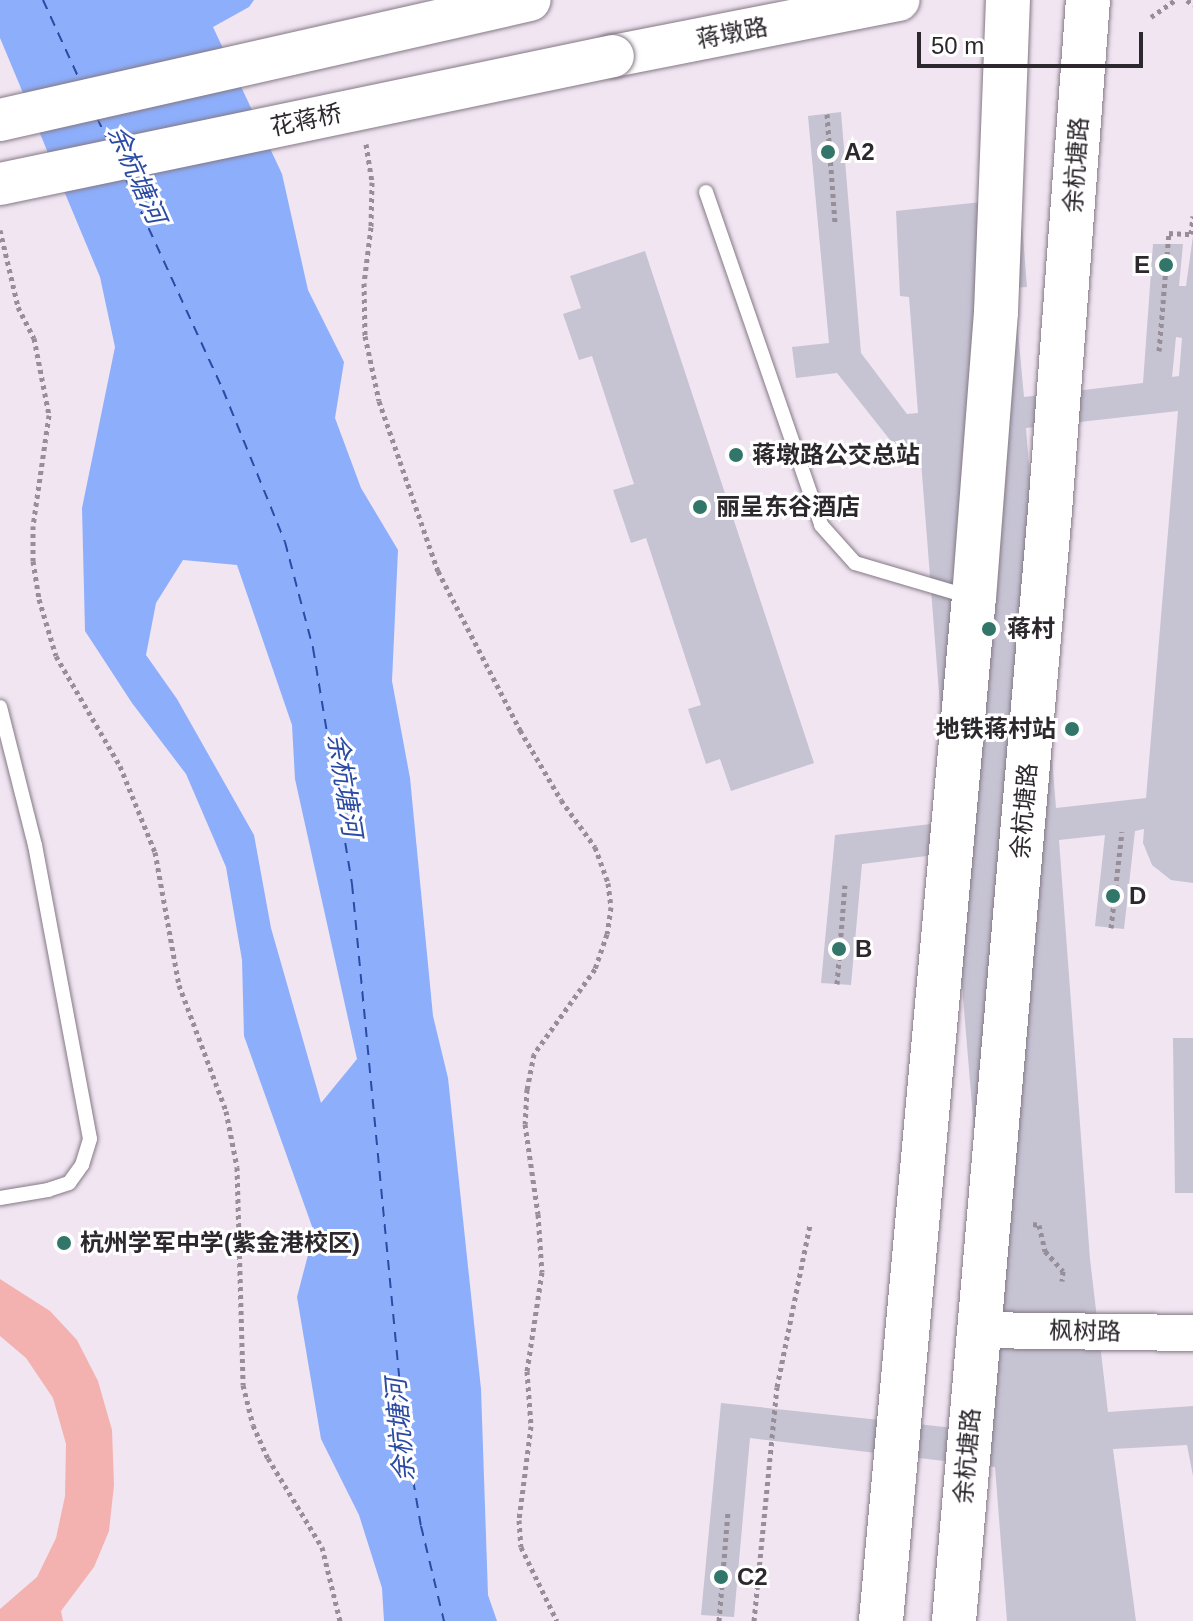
<!DOCTYPE html>
<html>
<head>
<meta charset="utf-8">
<style>
  body { margin:0 }
  #map { position:relative; width:1193px; height:1621px; overflow:hidden; background:#f1e5f2; font-family:Helvetica,"Noto Sans SC",sans-serif }
  div>[style] { position:absolute }
  .green>* { inset:0; background:#f3b2b0 }
  .water>* { inset:0; background:#8daefb }
  .ferry>* { height:2px; margin-top:-1px; transform-origin:0; background:repeating-linear-gradient(90deg,#2b4aa3 0 10px,transparent 0 18px) }
  .building>* { inset:0; background:#c6c3d3 }
  .path>* { height:5px; margin-top:-2.5px; transform-origin:0; background:repeating-linear-gradient(90deg,#978e98 0 4px,transparent 0 8px) }
  .roads { filter:drop-shadow(0 0 2px #847985) drop-shadow(0 0 2px #847985) }
  .service>* { height:14px; margin:-7px; padding:0 7px; transform-origin:7px; border-radius:7px; background:#fff }
  .tertiary>* { height:36px; margin:-18px; padding:0 18px; transform-origin:18px; border-radius:18px; background:#fff }
  .secondary>* { height:42px; margin:-21px; padding:0 21px; transform-origin:21px; border-radius:21px; background:#fff }
  .primary>* { height:44px; margin:-22px; padding:0 22px; transform-origin:22px; border-radius:22px; background:#fff }
  .bridges { filter:drop-shadow(0 0 2px #847985) drop-shadow(0 0 2px #847985) }
  .secondary-bridge>* { height:42px; margin:-21px; padding:0 21px; transform-origin:21px; border-radius:21px; background:#fff }
  .dots>* { width:22px; height:22px; translate:-50% -50%; box-sizing:border-box; border:4px solid #fff; border-radius:50% }
  span { translate:-50% -50%; white-space:nowrap; text-align:center; line-height:1.15; -webkit-text-stroke:6px #fff; paint-order:stroke }
  .street-label { font-size:24px; color:#2d282d }
  .poi-label { font-size:24px; color:#2d282d; font-weight:700 }
  .left { translate:0 -50%; text-align:left }
  .right { translate:-100% -50%; text-align:right }
  .water-label { font-size:26px; color:#2b4aa3; font-style:italic }
  .scale { position:absolute; left:917px; top:32px; width:226px; height:36px; box-sizing:border-box; border:4px solid #2d282d; border-top:0; padding-left:10px; font-size:24px; line-height:28px; white-space:nowrap; color:#2d282d; -webkit-text-stroke:6px #fff; paint-order:stroke }
</style>
</head>
<body>
<div id="map">
  <div class="green">
    <div style="clip-path:polygon(0 1279px,50px 1311px,77px 1340px,98px 1381px,112px 1430px,114px 1485px,109px 1531px,94px 1567px,61px 1611px,63px 1621px,0 1621px,0 1609px,37px 1577px,56px 1538px,65px 1496px,66px 1444px,53px 1398px,26px 1358px,0 1336px)"></div>
  </div>
  <div class="water">
    <div style="clip-path:polygon(evenodd,0 0,254px 0,249px 7px,213px 27px,282px 174px,308px 290px,344px 362px,335px 418px,361px 488px,398px 550px,392px 681px,410px 778px,433px 1016px,448px 1078px,481px 1389px,488px 1595px,497px 1621px,384px 1621px,382px 1588px,359px 1515px,321px 1439px,297px 1297px,314px 1232px,244px 1036px,242px 960px,226px 867px,186px 774px,132px 703px,85px 631px,82px 508px,115px 347px,100px 277px,0 38px,0 0,183px 560px,237px 565px,292px 725px,295px 779px,357px 1059px,321px 1103px,271px 928px,254px 835px,177px 699px,146px 655px,156px 603px,183px 560px)"></div>
  </div>
  <div class="ferry">
    <div style="left:43px;top:0;width:91px;rotate:65.4deg"></div>
    <div style="left:97px;top:118px;width:25px;rotate:64deg"></div>
    <div style="left:126px;top:179px;width:232px;rotate:65.3deg"></div>
    <div style="left:223px;top:390px;width:164px;rotate:67.8deg"></div>
    <div style="left:285px;top:542px;width:110px;rotate:75.2deg"></div>
    <div style="left:313px;top:648px;width:239px;rotate:80.6deg"></div>
    <div style="left:352px;top:884px;width:545px;rotate:84.53deg"></div>
    <div style="left:404px;top:1427px;width:100px;rotate:80.3deg"></div>
    <div style="left:421px;top:1526px;width:98px;rotate:76.4deg"></div>
  </div>
  <div class="building">
    <div style="clip-path:polygon(evenodd,841px 112px,861px 353px,907px 414px,918px 413px,909px 297px,900px 296px,896px 211px,1020px 198px,1027px 287px,1014px 288px,1024px 397px,1143px 383px,1153px 244px,1183px 244px,1179px 286px,1186px 286px,1193px 236px,1193px 883px,1171px 880px,1152px 865px,1143px 843px,1144px 829px,1135px 831px,1124px 929px,1095px 926px,1105px 835px,1059px 840px,1090px 1259px,1108px 1412px,1193px 1406px,1193px 1476px,1187px 1445px,1113px 1449px,1136px 1621px,1007px 1621px,995px 1467px,750px 1438px,734px 1617px,701px 1615px,721px 1403px,992px 1432px,980px 1202px,951px 853px,862px 864px,851px 985px,821px 983px,835px 835px,949px 822px,920px 448px,898px 450px,837px 373px,796px 378px,792px 347px,829px 343px,808px 116px,841px 112px,1176px 337px,1182px 338px,1179px 376px,1172px 377px,1176px 337px,841px 112px,1178px 411px,1146px 798px,1056px 808px,1026px 428px,1178px 411px)"></div>
    <div style="clip-path:polygon(645px 251px,814px 763px,731px 791px,720px 759px,706px 764px,688px 709px,701px 705px,646px 538px,631px 543px,613px 490px,634px 484px,592px 356px,579px 360px,563px 314px,581px 308px,570px 276px)"></div>
    <div style="clip-path:polygon(1173px 1038px,1193px 1038px,1193px 1193px,1175px 1193px)"></div>
  </div>
  <div class="path">
    <div style="left:1187px;top:0;width:8px;rotate:40deg"></div>
    <div style="left:1151px;top:17px;width:29px;rotate:-35deg"></div>
    <div style="left:827px;top:114px;width:110px;rotate:85.8deg"></div>
    <div style="left:366px;top:144px;width:38px;rotate:81deg"></div>
    <div style="left:372px;top:182px;width:45px;rotate:91.3deg"></div>
    <div style="left:371px;top:227px;width:56px;rotate:97.1deg"></div>
    <div style="left:364px;top:283px;width:53px;rotate:88.9deg"></div>
    <div style="left:365px;top:336px;width:66px;rotate:77.8deg"></div>
    <div style="left:379px;top:401px;width:180px;rotate:70.9deg"></div>
    <div style="left:438px;top:571px;width:179px;rotate:62.7deg"></div>
    <div style="left:520px;top:730px;width:81px;rotate:59.6deg"></div>
    <div style="left:561px;top:800px;width:58px;rotate:54.1deg"></div>
    <div style="left:595px;top:847px;width:38px;rotate:70deg"></div>
    <div style="left:608px;top:883px;width:24px;rotate:83deg"></div>
    <div style="left:611px;top:907px;width:27px;rotate:98deg"></div>
    <div style="left:607px;top:934px;width:37px;rotate:109deg"></div>
    <div style="left:595px;top:969px;width:105px;rotate:125.7deg"></div>
    <div style="left:534px;top:1054px;width:36px;rotate:101deg"></div>
    <div style="left:527px;top:1089px;width:35px;rotate:93deg"></div>
    <div style="left:525px;top:1124px;width:91px;rotate:81.8deg"></div>
    <div style="left:538px;top:1214px;width:58px;rotate:86.1deg"></div>
    <div style="left:542px;top:1272px;width:100px;rotate:98.6deg"></div>
    <div style="left:527px;top:1371px;width:55px;rotate:85.8deg"></div>
    <div style="left:531px;top:1426px;width:95px;rotate:97.3deg"></div>
    <div style="left:519px;top:1520px;width:27px;rotate:86deg"></div>
    <div style="left:521px;top:1547px;width:82px;rotate:64.1deg"></div>
    <div style="left:0;top:230px;width:79px;rotate:76.8deg"></div>
    <div style="left:18px;top:307px;width:35px;rotate:63deg"></div>
    <div style="left:34px;top:338px;width:78px;rotate:79deg"></div>
    <div style="left:49px;top:415px;width:112px;rotate:98.2deg"></div>
    <div style="left:33px;top:526px;width:35px;rotate:90deg"></div>
    <div style="left:33px;top:561px;width:38px;rotate:81deg"></div>
    <div style="left:39px;top:599px;width:59px;rotate:73.4deg"></div>
    <div style="left:56px;top:656px;width:127px;rotate:59.8deg"></div>
    <div style="left:120px;top:766px;width:93px;rotate:67.9deg"></div>
    <div style="left:155px;top:852px;width:135px;rotate:79.8deg"></div>
    <div style="left:179px;top:985px;width:134px;rotate:69.5deg"></div>
    <div style="left:226px;top:1111px;width:57px;rotate:78.9deg"></div>
    <div style="left:237px;top:1167px;width:218px;rotate:88.4deg"></div>
    <div style="left:243px;top:1385px;width:41px;rotate:76deg"></div>
    <div style="left:253px;top:1425px;width:36px;rotate:66deg"></div>
    <div style="left:268px;top:1458px;width:104px;rotate:58.8deg"></div>
    <div style="left:322px;top:1547px;width:76px;rotate:76.3deg"></div>
    <div style="left:1159px;top:351px;width:118px;rotate:-85.2deg"></div>
    <div style="left:1169px;top:233px;width:22px;rotate:3deg"></div>
    <div style="left:1191px;top:234px;width:18px;rotate:-84deg"></div>
    <div style="left:1111px;top:928px;width:97px;rotate:-83.5deg"></div>
    <div style="left:837px;top:984px;width:99px;rotate:-85.4deg"></div>
    <div style="left:1033px;top:1224px;width:6px;rotate:9deg"></div>
    <div style="left:1039px;top:1225px;width:27px;rotate:77deg"></div>
    <div style="left:1045px;top:1251px;width:27px;rotate:48deg"></div>
    <div style="left:1063px;top:1271px;width:10px;rotate:96deg"></div>
    <div style="left:719px;top:1621px;width:109px;rotate:-85.3deg"></div>
    <div style="left:754px;top:1621px;width:235px;rotate:-84.4deg"></div>
    <div style="left:777px;top:1387px;width:165px;rotate:-78.5deg"></div>
  </div>
  <div class="roads">
    <div class="service">
      <div style="left:706px;top:192px;width:352px;rotate:70.9deg"></div>
      <div style="left:821px;top:525px;width:51px;rotate:48.2deg"></div>
      <div style="left:855px;top:563px;width:120px;rotate:16.5deg"></div>
      <div style="left:0;top:707px;width:142px;rotate:75.8deg"></div>
      <div style="left:35px;top:845px;width:299px;rotate:79.4deg"></div>
      <div style="left:90px;top:1139px;width:27px;rotate:107deg"></div>
      <div style="left:82px;top:1165px;width:22px;rotate:126deg"></div>
      <div style="left:69px;top:1183px;width:22px;rotate:162deg"></div>
      <div style="left:48px;top:1190px;width:49px;rotate:170.5deg"></div>
    </div>
    <div class="tertiary">
      <div style="left:977px;top:1330px;width:216px;rotate:0.8deg"></div>
    </div>
    <div class="secondary">
      <div style="left:613px;top:56px;width:291px;rotate:-11.1deg"></div>
    </div>
    <div class="primary">
      <div style="left:881px;top:1621px;width:1027px;rotate:-84.81deg"></div>
      <div style="left:974px;top:598px;width:287px;rotate:-85.6deg"></div>
      <div style="left:996px;top:312px;width:312px;rotate:-87.8deg"></div>
      <div style="left:954px;top:1621px;width:1114px;rotate:-85.06deg"></div>
      <div style="left:1050px;top:511px;width:512px;rotate:-85.75deg"></div>
    </div>
  </div>
  <div class="bridges">
    <div class="secondary-bridge">
      <div style="left:0;top:120px;width:543px;rotate:-12.76deg"></div>
      <div style="left:0;top:184px;width:626px;rotate:-11.79deg"></div>
    </div>
  </div>
  <div class="dots">
    <div style="left:828px;top:152px;background:#32766a"></div>
    <div style="left:1166px;top:265px;background:#32766a"></div>
    <div style="left:736px;top:455px;background:#32766a"></div>
    <div style="left:700px;top:507px;background:#32766a"></div>
    <div style="left:989px;top:629px;background:#32766a"></div>
    <div style="left:1072px;top:729px;background:#32766a"></div>
    <div style="left:1113px;top:896px;background:#32766a"></div>
    <div style="left:839px;top:949px;background:#32766a"></div>
    <div style="left:64px;top:1243px;background:#32766a"></div>
    <div style="left:721px;top:1577px;background:#32766a"></div>
  </div>
  <div class="street-label">
    <span style="left:732px;top:33px;rotate:-11deg">蒋墩路</span>
    <span style="left:306px;top:120px;rotate:-12deg">花蒋桥</span>
    <span style="left:1076px;top:165px;rotate:-86deg">余杭塘路</span>
    <span style="left:1024px;top:811px;rotate:-85deg">余杭塘路</span>
    <span style="left:1085px;top:1331px;rotate:1deg">枫树路</span>
    <span style="left:967px;top:1456px;rotate:-85deg">余杭塘路</span>
  </div>
  <div class="poi-label">
    <span class="left" style="left:844px;top:152px">A2</span>
    <span class="right" style="left:1150px;top:265px">E</span>
    <span class="left" style="left:752px;top:455px">蒋墩路公交总站</span>
    <span class="left" style="left:716px;top:507px">丽呈东谷酒店</span>
    <span class="left" style="left:1007px;top:629px">蒋村</span>
    <span class="right" style="left:1056px;top:729px">地铁蒋村站</span>
    <span class="left" style="left:1129px;top:896px">D</span>
    <span class="left" style="left:855px;top:949px">B</span>
    <span class="left" style="left:80px;top:1243px">杭州学军中学(紫金港校区)</span>
    <span class="left" style="left:737px;top:1577px">C2</span>
  </div>
  <div class="water-label">
    <span style="left:136px;top:175px;rotate:66deg">余杭塘河</span>
    <span style="left:344px;top:785px;rotate:81deg">余杭塘河</span>
    <span style="left:401px;top:1430px;rotate:-95deg">余杭塘河</span>
  </div>
  <div class="scale">50 m</div>
</div>
</body>
</html>
